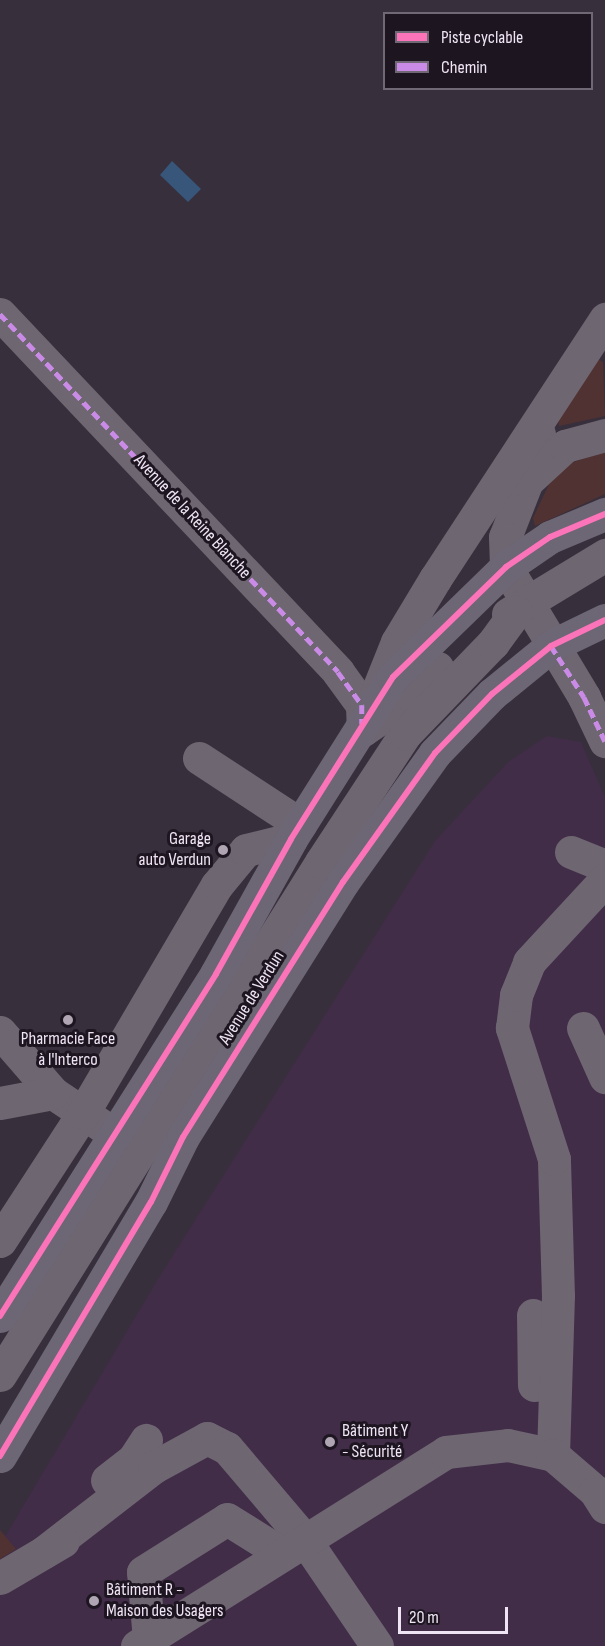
<!DOCTYPE html>
<html>
<head>
<meta charset="utf-8">
<style>
  body { margin:0 }
  #map { position:relative; width:605px; height:1646px; overflow:hidden; background:#382f3c; font-family:"Sofia Sans Condensed",sans-serif }
  div>[style] { position:absolute }
  .built>* { inset:0; background:#412d48 }
  .green>* { inset:0; background:#513233 }
  .water>* { inset:0; background:#375679 }
  .minor>* { height:33px; margin:-16.5px; padding:0 16.5px; transform-origin:16.5px; border-radius:16.5px; background:#6e6671 }
  .major>* { height:33px; margin:-16.5px; padding:0 16.5px; transform-origin:16.5px; border-radius:16.5px; background:#6d6674 }
  .quiet>* { height:4.5px; margin-top:-2.25px; transform-origin:0; background:repeating-linear-gradient(90deg,#ca8be6 0 9px,transparent 0 13.5px) }
  .cycleway>* { height:6px; margin:-3px; padding:0 3px; transform-origin:3px; border-radius:3px; background:#fb73b8 }
  .dots>* { width:16px; height:16px; translate:-50% -50%; box-sizing:border-box; border:3px solid #1d1621; border-radius:50% }
  span { translate:-50% -50%; white-space:nowrap; text-align:center; line-height:1.15; -webkit-text-stroke:6px #1d1621; paint-order:stroke }
  .street-label { font-size:18px; color:#efe4f3 }
  .poi-label { font-size:18px; color:#efe4f3 }
  .right { translate:-100% -50%; text-align:right }
  .left { translate:0 -50%; text-align:left }
  .legend { position:absolute; left:383px; top:12px; width:210px; height:78px; box-sizing:border-box; background:#1d1621; border:2px solid #716875; margin:0; padding:8px 10px; list-style:none; font-size:18px; color:#efe4f3 }
  .legend li { display:flex; align-items:center; gap:12px; height:30px }
  .legend b { width:30px; border:2px solid #716875 }
  .scale { position:absolute; left:398px; top:1607px; width:110px; height:27px; box-sizing:border-box; border:3px solid #efe4f3; border-top:0; padding-left:8px; font-size:18px; line-height:21px; white-space:nowrap; color:#efe4f3; -webkit-text-stroke:4px #1d1621; paint-order:stroke }
</style>
</head>
<body>
<div id="map">
  <div class="built">
    <div style="clip-path:polygon(547px 736px,581px 742px,605px 797px,605px 1646px,0 1646px,0 1545px,158px 1279px,435px 841px,508px 762px)"></div>
  </div>
  <div class="green">
    <div style="clip-path:polygon(596px 358px,603px 362px,605px 416px,559px 426px,558px 418px)"></div>
    <div style="clip-path:polygon(599px 453px,605px 453px,605px 494px,535px 526px,533px 518px,552px 478px,571px 463px)"></div>
    <div style="clip-path:polygon(0 1530px,16px 1549px,0 1559px)"></div>
  </div>
  <div class="water">
    <div style="clip-path:polygon(172px 161px,201px 189px,188px 202px,160px 175px)"></div>
  </div>
  <div class="minor">
    <div style="left:0;top:314px;width:492px;rotate:46.6deg"></div>
    <div style="left:338px;top:672px;width:41px;rotate:54deg"></div>
    <div style="left:362px;top:705px;width:25px;rotate:88deg"></div>
    <div style="left:539px;top:434px;width:49px;rotate:104.3deg"></div>
    <div style="left:527px;top:481px;width:60px;rotate:111.4deg"></div>
    <div style="left:505px;top:537px;width:30px;rotate:88deg"></div>
    <div style="left:506px;top:567px;width:152px;rotate:59deg"></div>
    <div style="left:584px;top:697px;width:49px;rotate:64.5deg"></div>
    <div style="left:527px;top:481px;width:52px;rotate:-42.6deg"></div>
    <div style="left:565px;top:446px;width:41px;rotate:-15.4deg"></div>
    <div style="left:508px;top:614px;width:114px;rotate:-31.3deg"></div>
    <div style="left:375px;top:697px;width:59px;rotate:-68.2deg"></div>
    <div style="left:397px;top:642px;width:74px;rotate:-58.9deg"></div>
    <div style="left:435px;top:579px;width:311px;rotate:-56.8deg"></div>
    <div style="left:363px;top:730px;width:60px;rotate:-34.8deg"></div>
    <div style="left:412px;top:696px;width:38px;rotate:-48deg"></div>
    <div style="left:199px;top:758px;width:121px;rotate:33.2deg"></div>
    <div style="left:571px;top:852px;width:35px;rotate:22deg"></div>
    <div style="left:583px;top:1028px;width:54px;rotate:65.8deg"></div>
    <div style="left:0;top:1032px;width:81px;rotate:49deg"></div>
    <div style="left:53px;top:1093px;width:58px;rotate:33.7deg"></div>
    <div style="left:0;top:1103px;width:54px;rotate:-10.7deg"></div>
    <div style="left:0;top:1241px;width:153px;rotate:-57deg"></div>
    <div style="left:83px;top:1113px;width:264px;rotate:-59.6deg"></div>
    <div style="left:217px;top:885px;width:45px;rotate:-50.4deg"></div>
    <div style="left:246px;top:850px;width:46px;rotate:-13.7deg"></div>
    <div style="left:533px;top:1315px;width:70px;rotate:89.2deg"></div>
    <div style="left:0;top:1375px;width:605px;rotate:-57.96deg"></div>
    <div style="left:321px;top:862px;width:153px;rotate:-56.7deg"></div>
    <div style="left:405px;top:734px;width:127px;rotate:-46deg"></div>
    <div style="left:493px;top:643px;width:39px;rotate:-54deg"></div>
    <div style="left:553px;top:1455px;width:159px;rotate:-88.2deg"></div>
    <div style="left:558px;top:1296px;width:137px;rotate:-91.7deg"></div>
    <div style="left:554px;top:1159px;width:138px;rotate:-107.8deg"></div>
    <div style="left:512px;top:1028px;width:33px;rotate:-83deg"></div>
    <div style="left:516px;top:995px;width:35px;rotate:-68deg"></div>
    <div style="left:529px;top:962px;width:112px;rotate:-47.2deg"></div>
    <div style="left:107px;top:1480px;width:33px;rotate:-38deg"></div>
    <div style="left:133px;top:1460px;width:24px;rotate:-57deg"></div>
    <div style="left:44px;top:1552px;width:139px;rotate:-37.7deg"></div>
    <div style="left:154px;top:1467px;width:60px;rotate:-28.7deg"></div>
    <div style="left:207px;top:1438px;width:22px;rotate:27deg"></div>
    <div style="left:227px;top:1448px;width:121px;rotate:49.7deg"></div>
    <div style="left:305px;top:1540px;width:128px;rotate:55.8deg"></div>
    <div style="left:0;top:1578px;width:73px;rotate:-30.4deg"></div>
    <div style="left:149px;top:1639px;width:67px;rotate:-95.1deg"></div>
    <div style="left:143px;top:1572px;width:99px;rotate:-32.2deg"></div>
    <div style="left:227px;top:1519px;width:66px;rotate:32deg"></div>
    <div style="left:137px;top:1646px;width:365px;rotate:-32.1deg"></div>
    <div style="left:446px;top:1452px;width:62px;rotate:-6.4deg"></div>
    <div style="left:508px;top:1445px;width:46px;rotate:12.5deg"></div>
    <div style="left:553px;top:1455px;width:55px;rotate:40.6deg"></div>
    <div style="left:595px;top:1491px;width:19px;rotate:58deg"></div>
  </div>
  <div class="major">
    <div style="left:0;top:1316px;width:404px;rotate:-57.7deg"></div>
    <div style="left:216px;top:974px;width:154px;rotate:-60.9deg"></div>
    <div style="left:291px;top:839px;width:191px;rotate:-57.8deg"></div>
    <div style="left:393px;top:677px;width:158px;rotate:-44.2deg"></div>
    <div style="left:506px;top:567px;width:53px;rotate:-34.3deg"></div>
    <div style="left:550px;top:537px;width:60px;rotate:-22.7deg"></div>
    <div style="left:0;top:1456px;width:295px;rotate:-59.3deg"></div>
    <div style="left:151px;top:1202px;width:72px;rotate:-63.8deg"></div>
    <div style="left:183px;top:1137px;width:301px;rotate:-57.9deg"></div>
    <div style="left:343px;top:882px;width:158px;rotate:-54.5deg"></div>
    <div style="left:435px;top:753px;width:82px;rotate:-46deg"></div>
    <div style="left:492px;top:694px;width:76px;rotate:-39.1deg"></div>
    <div style="left:551px;top:646px;width:60px;rotate:-25.7deg"></div>
  </div>
  <div class="quiet">
    <div style="left:0;top:314px;width:492px;rotate:46.6deg"></div>
    <div style="left:338px;top:672px;width:41px;rotate:54deg"></div>
    <div style="left:362px;top:705px;width:19px;rotate:90deg"></div>
    <div style="left:551px;top:646px;width:61px;rotate:57.1deg"></div>
    <div style="left:584px;top:697px;width:49px;rotate:64.5deg"></div>
  </div>
  <div class="cycleway">
    <div style="left:0;top:1316px;width:404px;rotate:-57.7deg"></div>
    <div style="left:216px;top:974px;width:154px;rotate:-60.9deg"></div>
    <div style="left:291px;top:839px;width:191px;rotate:-57.8deg"></div>
    <div style="left:393px;top:677px;width:158px;rotate:-44.2deg"></div>
    <div style="left:506px;top:567px;width:53px;rotate:-34.3deg"></div>
    <div style="left:550px;top:537px;width:60px;rotate:-22.7deg"></div>
    <div style="left:0;top:1456px;width:295px;rotate:-59.3deg"></div>
    <div style="left:151px;top:1202px;width:72px;rotate:-63.8deg"></div>
    <div style="left:183px;top:1137px;width:301px;rotate:-57.9deg"></div>
    <div style="left:343px;top:882px;width:158px;rotate:-54.5deg"></div>
    <div style="left:435px;top:753px;width:82px;rotate:-46deg"></div>
    <div style="left:492px;top:694px;width:76px;rotate:-39.1deg"></div>
    <div style="left:551px;top:646px;width:60px;rotate:-25.7deg"></div>
  </div>
  <div class="dots">
    <div style="left:223px;top:850px;background:#afa5b3"></div>
    <div style="left:68px;top:1020px;background:#afa5b3"></div>
    <div style="left:330px;top:1442px;background:#afa5b3"></div>
    <div style="left:94px;top:1601px;background:#afa5b3"></div>
  </div>
  <div class="street-label">
    <span style="left:192px;top:517px;rotate:47deg">Avenue de la Reine Blanche</span>
    <span style="left:252px;top:998px;rotate:-58deg">Avenue de Verdun</span>
  </div>
  <div class="poi-label">
    <span class="right" style="left:211px;top:850px">Garage<br>auto Verdun</span>
    <span style="left:68px;top:1050px">Pharmacie Face<br>à l'Interco</span>
    <span class="left" style="left:342px;top:1442px">Bâtiment Y<br>- Sécurité</span>
    <span class="left" style="left:106px;top:1601px">Bâtiment R -<br>Maison des Usagers</span>
  </div>
  <ul class="legend">
  <li><b style="height:8px;background:#fb73b8"></b>Piste cyclable</li>
  <li><b style="height:8px;background:#ca8be6"></b>Chemin</li>
  </ul>
  <div class="scale">20 m</div>
</div>
</body>
</html>
